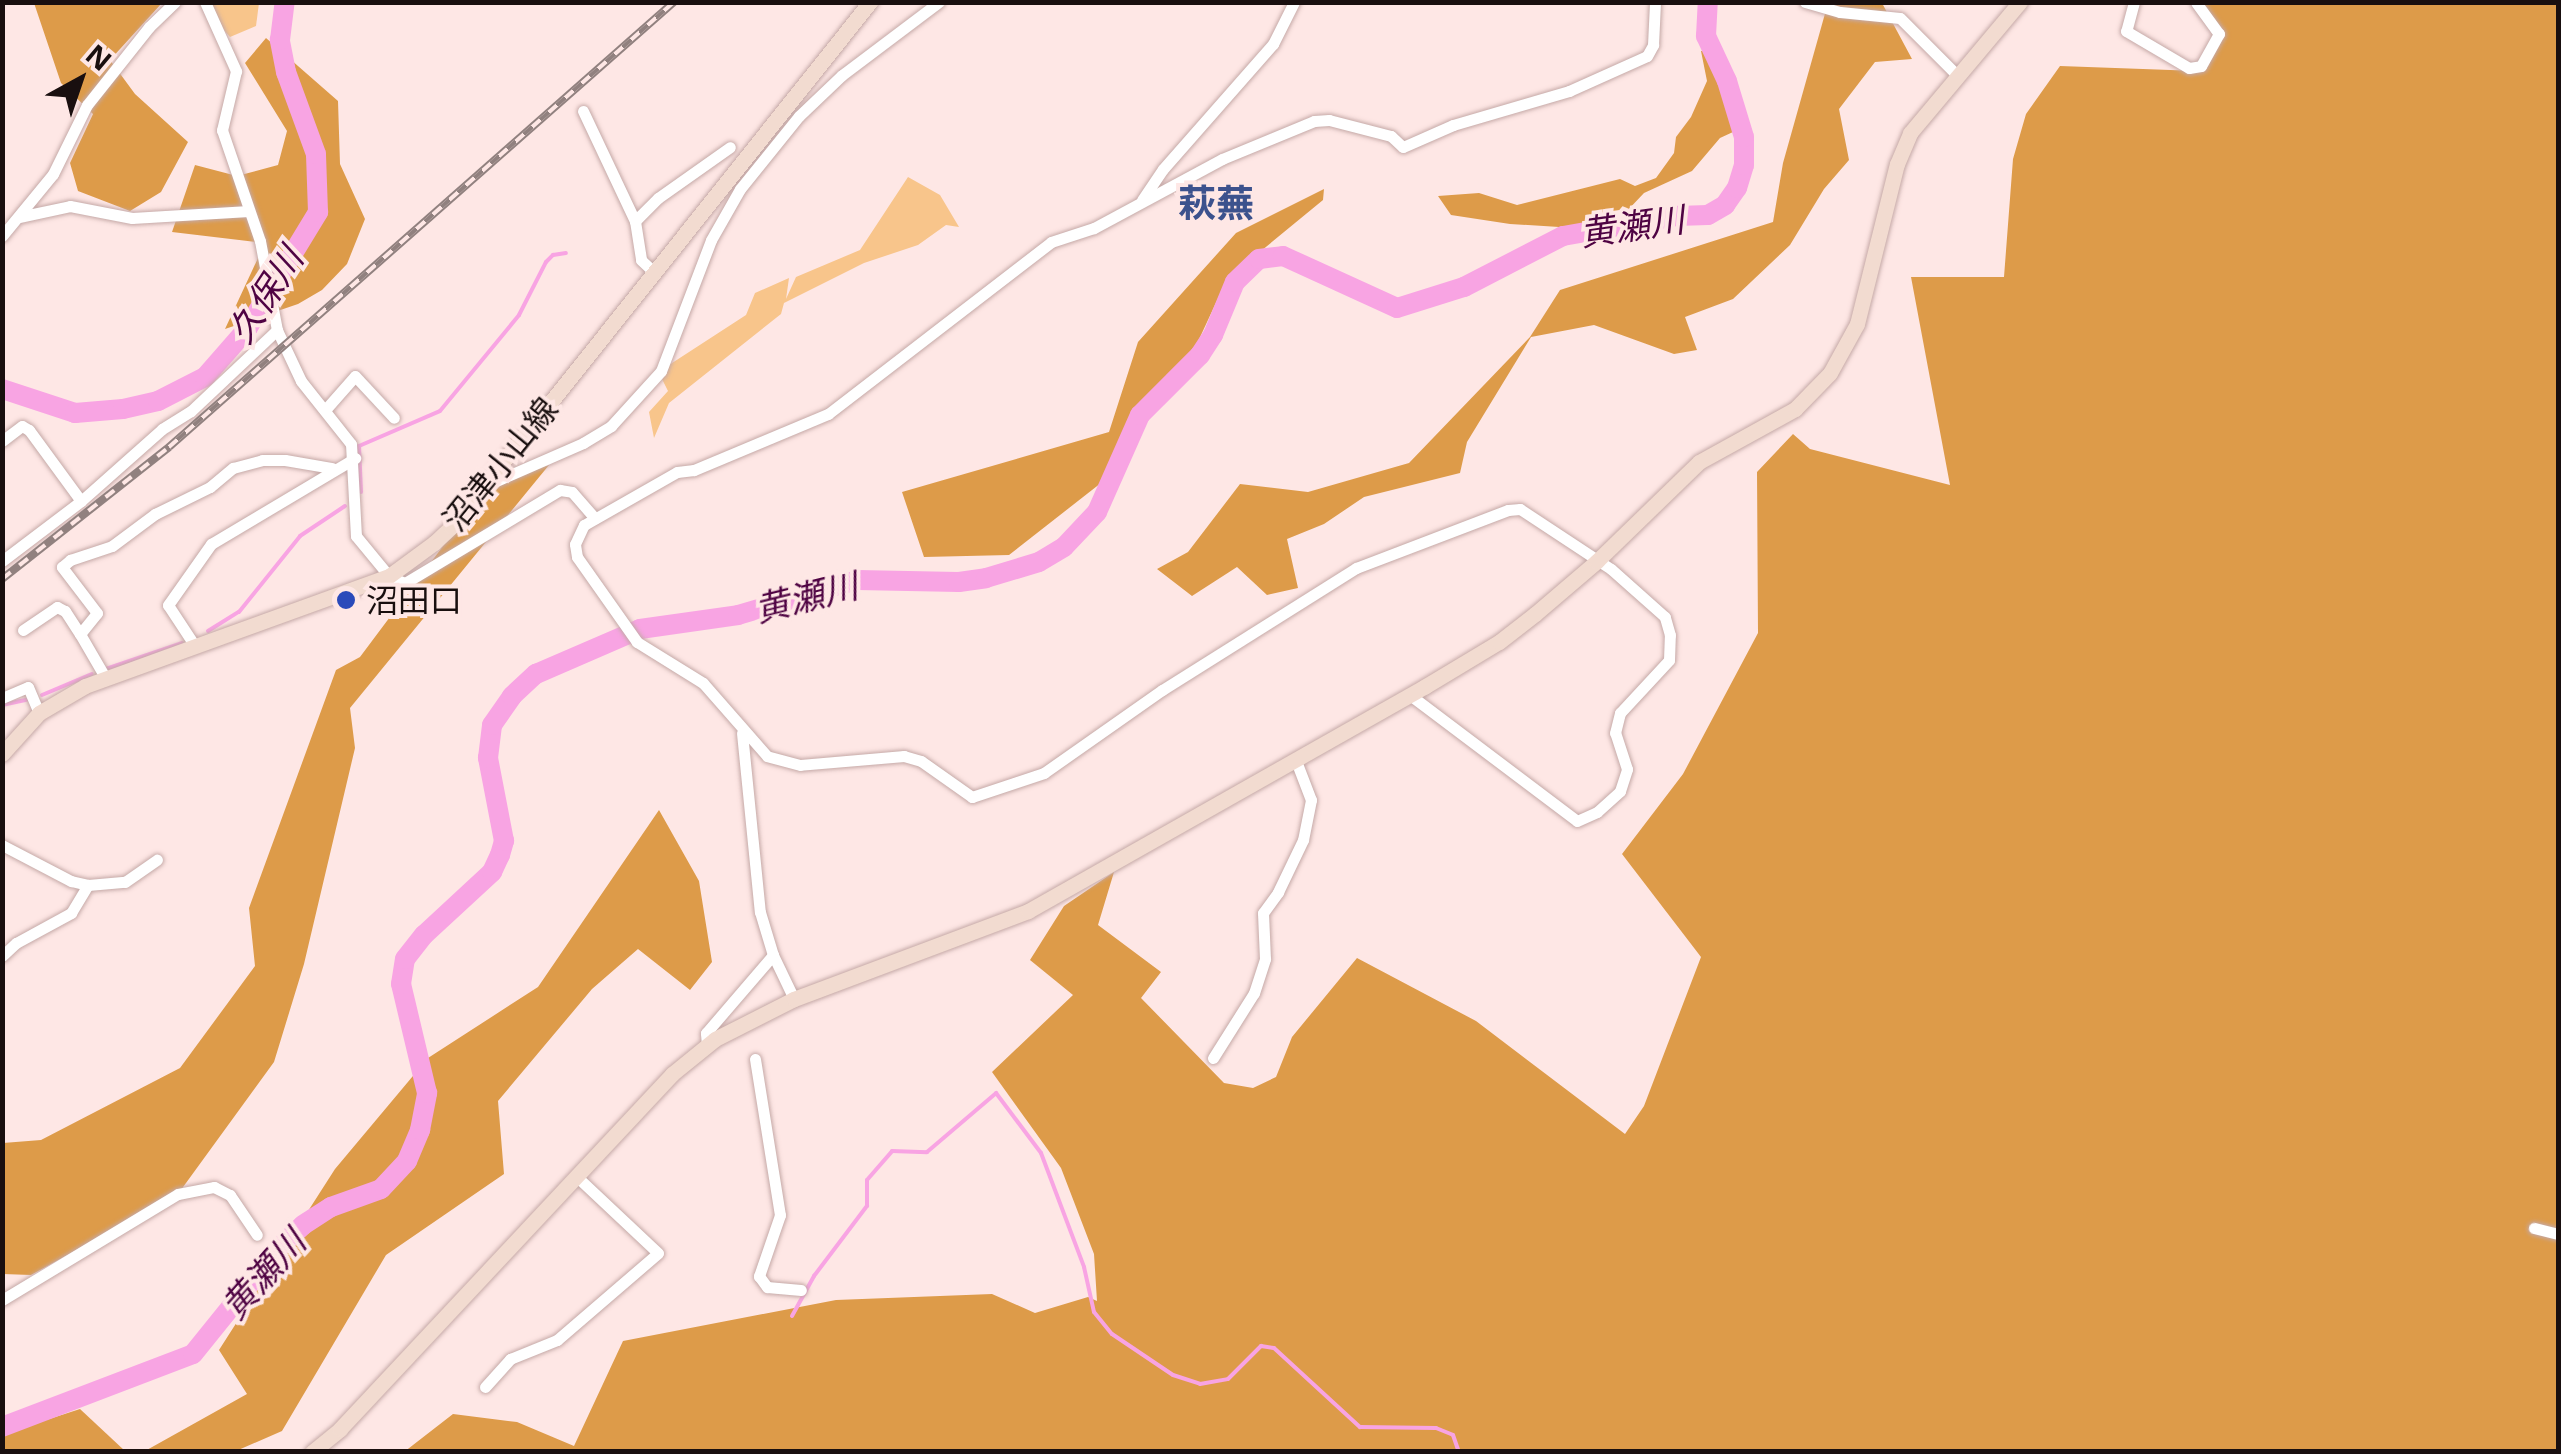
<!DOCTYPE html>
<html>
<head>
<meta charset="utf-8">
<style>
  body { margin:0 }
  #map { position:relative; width:2561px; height:1454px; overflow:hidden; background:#fee7e5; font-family:"Open Sans","Noto Sans JP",sans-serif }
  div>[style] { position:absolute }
  .green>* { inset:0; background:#f8c58b }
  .forest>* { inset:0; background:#dd9b49 }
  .stream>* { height:4px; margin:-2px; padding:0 2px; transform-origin:2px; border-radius:2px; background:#f8a4e3 }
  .river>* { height:20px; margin:-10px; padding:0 10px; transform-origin:10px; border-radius:10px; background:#f8a4e3 }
  .roads { filter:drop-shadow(0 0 2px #c5a9a7) drop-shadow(0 0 2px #c5a9a7) }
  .street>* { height:11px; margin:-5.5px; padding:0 5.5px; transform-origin:5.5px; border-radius:5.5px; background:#fff }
  .secondary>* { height:15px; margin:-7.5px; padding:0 7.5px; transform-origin:7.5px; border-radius:7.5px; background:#f2dbd0 }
  .rail>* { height:8px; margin-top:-4px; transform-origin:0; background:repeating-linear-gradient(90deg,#fee7e5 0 11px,#91817f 0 22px); box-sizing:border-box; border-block:2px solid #91817f }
  .dots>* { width:28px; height:28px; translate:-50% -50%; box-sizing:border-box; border:5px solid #fee7e5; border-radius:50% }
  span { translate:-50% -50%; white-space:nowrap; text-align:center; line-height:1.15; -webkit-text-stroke:8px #fee7e5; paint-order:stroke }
  .street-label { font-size:32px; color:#190f0f }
  .poi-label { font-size:32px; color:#190f0f }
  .left { translate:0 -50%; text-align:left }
  .water-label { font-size:35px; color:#4f0343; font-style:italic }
  .quarter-label { font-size:38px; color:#3c528d; font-weight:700 }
  .frame { position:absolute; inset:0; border:5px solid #190f0f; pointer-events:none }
  .north { position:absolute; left:30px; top:30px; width:100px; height:100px; -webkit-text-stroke:8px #fee7e5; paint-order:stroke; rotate:40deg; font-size:28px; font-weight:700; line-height:40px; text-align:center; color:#190f0f }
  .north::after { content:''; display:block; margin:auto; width:35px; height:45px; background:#190f0f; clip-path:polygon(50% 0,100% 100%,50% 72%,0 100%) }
</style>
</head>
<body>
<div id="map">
  <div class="green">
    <div style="clip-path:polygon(200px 3px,259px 3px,256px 26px,230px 37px)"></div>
    <div style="clip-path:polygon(908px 177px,940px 195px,959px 227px,946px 225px,918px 245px,864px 263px,784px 303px,781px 314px,669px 403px,654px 438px,649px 412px,668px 391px,662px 379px,669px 365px,746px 315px,755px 293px,789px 278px,786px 299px,796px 277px,860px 250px)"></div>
  </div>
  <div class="forest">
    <div style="clip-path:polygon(34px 3px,162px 3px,110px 60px,135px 94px,188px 142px,161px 192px,130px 211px,78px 191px,70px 163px,93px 114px,61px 83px)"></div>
    <div style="clip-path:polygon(1828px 3px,1882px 3px,1912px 59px,1875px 62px,1839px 109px,1849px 160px,1824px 189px,1790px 245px,1733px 299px,1685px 317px,1697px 350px,1674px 354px,1594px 325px,1531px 337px,1467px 442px,1460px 473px,1364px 497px,1324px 524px,1287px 539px,1298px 588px,1267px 595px,1237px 567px,1192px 596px,1157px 569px,1188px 552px,1240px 484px,1308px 492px,1409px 463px,1530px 337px,1560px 290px,1773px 222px,1783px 163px)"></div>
    <div style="clip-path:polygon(2195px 3px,2558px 3px,2558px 1451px,404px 1452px,453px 1414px,517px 1422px,574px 1446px,623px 1341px,836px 1300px,992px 1294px,1035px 1313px,1088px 1297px,1097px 1301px,1094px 1254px,1061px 1168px,992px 1072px,1073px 995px,1030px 960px,1064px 906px,1114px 872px,1098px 925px,1161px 972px,1141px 998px,1224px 1083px,1253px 1088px,1276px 1077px,1292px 1037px,1357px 958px,1476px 1021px,1625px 1134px,1644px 1106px,1701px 957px,1622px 854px,1683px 774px,1758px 633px,1757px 472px,1793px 434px,1810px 449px,1950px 485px,1911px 277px,2004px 277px,2013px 159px,2026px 114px,2060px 66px,2198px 71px,2219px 34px)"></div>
    <div style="clip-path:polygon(266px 38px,338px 101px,340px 164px,365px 219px,347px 264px,322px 290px,298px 304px,225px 329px,265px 243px,172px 232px,195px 165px,237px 176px,278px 165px,287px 131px,245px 63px)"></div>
    <div style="clip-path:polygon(1713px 50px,1729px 87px,1737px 123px,1733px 132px,1720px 138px,1692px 171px,1644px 193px,1626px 212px,1575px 228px,1510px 224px,1451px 215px,1438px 196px,1479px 193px,1517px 205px,1620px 179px,1635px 186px,1656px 178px,1674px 153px,1676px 137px,1691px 117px,1707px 81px,1701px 51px)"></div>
    <div style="clip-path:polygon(1324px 189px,1323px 200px,1227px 279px,1195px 348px,1149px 405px,1115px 472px,1009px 555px,924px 557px,902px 492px,1109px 432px,1138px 342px,1236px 233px)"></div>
    <div style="clip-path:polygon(549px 465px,350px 708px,355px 748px,304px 964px,274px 1062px,178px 1194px,31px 1275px,3px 1274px,3px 1143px,41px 1140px,180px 1068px,255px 966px,249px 908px,336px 670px,360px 657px,491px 482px)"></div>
    <div style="clip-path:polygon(659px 810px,699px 881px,712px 962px,690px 990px,638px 949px,592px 989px,498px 1101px,504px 1174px,386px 1255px,282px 1431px,236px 1451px,145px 1451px,247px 1394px,219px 1350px,335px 1169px,428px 1058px,538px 987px)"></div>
    <div style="clip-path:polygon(80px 1409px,125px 1451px,3px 1451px,3px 1434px)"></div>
  </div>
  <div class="stream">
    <div style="left:361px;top:492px;width:46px;rotate:-92.5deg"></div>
    <div style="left:359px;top:446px;width:88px;rotate:-23.4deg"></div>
    <div style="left:440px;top:411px;width:124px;rotate:-50.5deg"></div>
    <div style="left:519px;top:315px;width:59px;rotate:-63deg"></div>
    <div style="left:546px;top:262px;width:10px;rotate:-45deg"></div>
    <div style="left:553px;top:255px;width:13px;rotate:-9deg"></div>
    <div style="left:208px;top:631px;width:36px;rotate:-32deg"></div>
    <div style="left:239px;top:612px;width:97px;rotate:-51.2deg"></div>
    <div style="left:300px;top:536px;width:54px;rotate:-33.7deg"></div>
    <div style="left:106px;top:669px;width:80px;rotate:-18.9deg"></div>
    <div style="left:42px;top:695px;width:54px;rotate:-22.8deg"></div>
    <div style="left:2px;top:705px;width:25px;rotate:-12deg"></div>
    <div style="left:792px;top:1316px;width:46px;rotate:-61.2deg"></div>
    <div style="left:814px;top:1276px;width:88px;rotate:-52.9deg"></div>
    <div style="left:867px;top:1206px;width:26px;rotate:-90deg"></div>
    <div style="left:867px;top:1180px;width:38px;rotate:-49deg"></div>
    <div style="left:892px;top:1151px;width:35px;rotate:2deg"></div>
    <div style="left:927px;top:1152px;width:91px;rotate:-40.5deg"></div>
    <div style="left:996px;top:1093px;width:75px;rotate:53.1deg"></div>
    <div style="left:1041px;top:1153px;width:122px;rotate:69.3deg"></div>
    <div style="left:1084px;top:1267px;width:46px;rotate:77.5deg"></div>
    <div style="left:1094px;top:1312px;width:28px;rotate:51deg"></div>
    <div style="left:1112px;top:1334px;width:73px;rotate:33.9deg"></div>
    <div style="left:1173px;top:1375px;width:28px;rotate:18deg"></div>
    <div style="left:1200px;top:1384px;width:28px;rotate:-10deg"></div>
    <div style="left:1228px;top:1379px;width:47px;rotate:-45deg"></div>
    <div style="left:1261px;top:1346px;width:13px;rotate:9deg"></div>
    <div style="left:1274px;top:1348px;width:117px;rotate:42.6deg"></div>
    <div style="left:1360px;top:1427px;width:76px;rotate:0.8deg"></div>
    <div style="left:1436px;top:1428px;width:18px;rotate:22deg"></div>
    <div style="left:1453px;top:1435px;width:18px;rotate:71deg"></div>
  </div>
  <div class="river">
    <div style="left:2px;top:389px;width:77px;rotate:18.2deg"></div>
    <div style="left:75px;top:413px;width:48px;rotate:-4.8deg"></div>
    <div style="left:123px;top:409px;width:36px;rotate:-13deg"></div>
    <div style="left:158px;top:401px;width:53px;rotate:-27.1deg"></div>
    <div style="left:205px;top:377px;width:64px;rotate:-48.8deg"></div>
    <div style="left:247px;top:329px;width:137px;rotate:-58.7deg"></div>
    <div style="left:318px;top:212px;width:58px;rotate:-92deg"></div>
    <div style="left:316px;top:154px;width:87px;rotate:-110.1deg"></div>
    <div style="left:286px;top:72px;width:33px;rotate:-101deg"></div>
    <div style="left:280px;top:40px;width:38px;rotate:-83deg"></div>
    <div style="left:2px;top:1427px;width:204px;rotate:-20.9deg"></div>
    <div style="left:193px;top:1354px;width:139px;rotate:-51.1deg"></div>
    <div style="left:280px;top:1246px;width:31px;rotate:-42deg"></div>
    <div style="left:303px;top:1225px;width:33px;rotate:-33deg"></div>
    <div style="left:331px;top:1207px;width:53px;rotate:-19.8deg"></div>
    <div style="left:381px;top:1189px;width:38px;rotate:-47deg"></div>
    <div style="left:407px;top:1161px;width:34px;rotate:-67deg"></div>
    <div style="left:420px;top:1130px;width:38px;rotate:-79deg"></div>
    <div style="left:427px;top:1093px;width:112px;rotate:-103.4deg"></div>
    <div style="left:401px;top:984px;width:25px;rotate:-81deg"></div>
    <div style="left:405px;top:959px;width:31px;rotate:-52deg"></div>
    <div style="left:424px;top:935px;width:93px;rotate:-42.8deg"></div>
    <div style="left:492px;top:872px;width:19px;rotate:-65deg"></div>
    <div style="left:500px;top:855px;width:15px;rotate:-74deg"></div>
    <div style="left:504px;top:841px;width:85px;rotate:-100.9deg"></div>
    <div style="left:488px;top:758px;width:33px;rotate:-83deg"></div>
    <div style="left:492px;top:725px;width:35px;rotate:-55deg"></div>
    <div style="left:512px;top:696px;width:33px;rotate:-43deg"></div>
    <div style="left:536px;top:674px;width:113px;rotate:-23.4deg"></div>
    <div style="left:640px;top:629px;width:99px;rotate:-8.1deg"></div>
    <div style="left:738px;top:615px;width:124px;rotate:-16.4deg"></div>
    <div style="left:857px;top:580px;width:102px;rotate:1.1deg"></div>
    <div style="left:959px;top:582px;width:27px;rotate:-8deg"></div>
    <div style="left:986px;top:578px;width:55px;rotate:-16.8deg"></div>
    <div style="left:1039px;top:562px;width:29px;rotate:-31deg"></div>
    <div style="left:1064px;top:547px;width:48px;rotate:-46.7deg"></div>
    <div style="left:1097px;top:512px;width:106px;rotate:-66.1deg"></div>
    <div style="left:1140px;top:415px;width:85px;rotate:-45deg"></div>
    <div style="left:1200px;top:355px;width:24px;rotate:-57deg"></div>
    <div style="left:1213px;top:335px;width:57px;rotate:-67.5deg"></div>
    <div style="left:1235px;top:282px;width:33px;rotate:-44deg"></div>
    <div style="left:1259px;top:259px;width:24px;rotate:-7deg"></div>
    <div style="left:1283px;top:256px;width:125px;rotate:24.5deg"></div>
    <div style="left:1397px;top:308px;width:70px;rotate:-17.4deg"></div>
    <div style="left:1464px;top:287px;width:111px;rotate:-27.3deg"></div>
    <div style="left:1563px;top:236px;width:116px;rotate:-10deg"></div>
    <div style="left:1677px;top:216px;width:31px;rotate:-2deg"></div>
    <div style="left:1708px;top:215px;width:20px;rotate:-30deg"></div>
    <div style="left:1725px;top:205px;width:21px;rotate:-55deg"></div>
    <div style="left:1737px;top:188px;width:24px;rotate:-73deg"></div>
    <div style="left:1744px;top:165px;width:28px;rotate:-90deg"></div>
    <div style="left:1744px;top:137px;width:59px;rotate:-106.9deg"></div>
    <div style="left:1727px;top:81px;width:50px;rotate:-115deg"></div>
    <div style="left:1706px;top:36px;width:34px;rotate:-87deg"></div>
  </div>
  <div class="roads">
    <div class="street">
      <div style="left:205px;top:2px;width:76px;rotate:65.8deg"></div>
      <div style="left:236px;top:71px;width:61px;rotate:103.3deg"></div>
      <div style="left:222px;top:130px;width:117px;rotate:71.1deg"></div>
      <div style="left:260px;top:241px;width:91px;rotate:79.2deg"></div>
      <div style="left:277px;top:330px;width:56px;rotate:64.8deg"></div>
      <div style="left:301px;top:381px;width:80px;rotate:51.6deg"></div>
      <div style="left:351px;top:444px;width:92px;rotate:86.9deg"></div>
      <div style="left:356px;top:536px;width:52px;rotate:50.5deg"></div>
      <div style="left:389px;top:576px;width:17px;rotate:24deg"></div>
      <div style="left:405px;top:583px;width:181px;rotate:-31deg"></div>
      <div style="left:560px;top:490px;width:12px;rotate:9deg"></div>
      <div style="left:572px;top:492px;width:35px;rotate:49deg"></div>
      <div style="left:1805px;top:2px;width:36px;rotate:16deg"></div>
      <div style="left:1840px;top:12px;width:60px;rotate:5.7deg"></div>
      <div style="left:1900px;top:18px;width:81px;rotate:45deg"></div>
      <div style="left:2134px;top:2px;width:30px;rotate:105deg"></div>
      <div style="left:2126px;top:31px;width:73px;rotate:30.4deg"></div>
      <div style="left:2189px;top:68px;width:12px;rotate:-9deg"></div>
      <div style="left:2201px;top:66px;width:37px;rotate:-61deg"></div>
      <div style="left:2219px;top:34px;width:39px;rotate:-126deg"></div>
      <div style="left:583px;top:111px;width:122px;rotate:64.7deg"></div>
      <div style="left:635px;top:221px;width:39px;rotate:81deg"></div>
      <div style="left:641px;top:260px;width:19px;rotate:43deg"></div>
      <div style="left:1142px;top:200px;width:37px;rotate:-56deg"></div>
      <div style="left:1163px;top:169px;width:167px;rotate:-48.7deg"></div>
      <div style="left:1273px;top:44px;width:47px;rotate:-63.4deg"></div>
      <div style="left:19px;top:217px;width:52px;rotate:-12.2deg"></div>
      <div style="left:70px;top:206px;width:63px;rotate:11deg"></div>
      <div style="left:132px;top:218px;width:117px;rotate:-3.4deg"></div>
      <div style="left:635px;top:221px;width:33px;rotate:-45deg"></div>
      <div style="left:658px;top:198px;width:88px;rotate:-35.3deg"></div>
      <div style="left:2px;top:236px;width:80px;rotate:-50.6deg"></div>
      <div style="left:53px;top:174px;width:77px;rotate:-63.8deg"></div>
      <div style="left:87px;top:105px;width:100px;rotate:-51.5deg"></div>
      <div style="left:149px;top:27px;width:36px;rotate:-44deg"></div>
      <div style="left:325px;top:410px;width:45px;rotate:-48.6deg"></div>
      <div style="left:355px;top:376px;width:57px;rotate:47.1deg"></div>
      <div style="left:2px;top:441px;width:25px;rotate:-37deg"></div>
      <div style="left:22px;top:426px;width:8px;rotate:30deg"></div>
      <div style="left:29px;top:430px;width:88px;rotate:53.8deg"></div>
      <div style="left:487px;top:485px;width:105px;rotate:-23.6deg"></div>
      <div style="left:583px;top:443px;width:33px;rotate:-31deg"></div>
      <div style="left:611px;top:426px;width:74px;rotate:-47.7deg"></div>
      <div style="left:661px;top:371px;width:140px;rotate:-69.1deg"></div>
      <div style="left:711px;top:240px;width:59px;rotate:-60.4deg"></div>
      <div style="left:740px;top:189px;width:94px;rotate:-51.1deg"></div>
      <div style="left:799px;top:116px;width:59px;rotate:-43.6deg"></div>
      <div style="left:842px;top:75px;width:121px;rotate:-37deg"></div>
      <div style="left:2px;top:561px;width:99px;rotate:-37.2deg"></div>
      <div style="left:81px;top:501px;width:108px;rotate:-41.6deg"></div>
      <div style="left:162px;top:429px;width:34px;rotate:-32deg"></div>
      <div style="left:191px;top:411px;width:118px;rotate:-43.3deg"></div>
      <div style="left:23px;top:630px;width:41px;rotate:-34.1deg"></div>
      <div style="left:57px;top:607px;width:9px;rotate:27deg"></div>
      <div style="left:65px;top:611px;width:27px;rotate:57deg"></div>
      <div style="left:195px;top:646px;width:49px;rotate:-123.4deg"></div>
      <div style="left:168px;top:605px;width:75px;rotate:-54.8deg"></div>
      <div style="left:211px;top:544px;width:168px;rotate:-30.8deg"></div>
      <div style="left:105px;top:677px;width:50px;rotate:-120.2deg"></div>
      <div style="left:80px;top:634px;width:27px;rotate:-51deg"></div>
      <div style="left:97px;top:613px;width:58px;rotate:-127.3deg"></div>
      <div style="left:62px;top:567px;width:11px;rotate:-41deg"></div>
      <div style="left:70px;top:560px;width:44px;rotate:-18.4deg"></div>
      <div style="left:112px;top:546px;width:54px;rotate:-36.7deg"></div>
      <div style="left:155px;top:514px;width:61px;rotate:-26.1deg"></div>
      <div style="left:210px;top:487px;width:30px;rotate:-40deg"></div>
      <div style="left:233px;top:468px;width:30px;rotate:-15deg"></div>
      <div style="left:262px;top:460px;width:23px"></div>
      <div style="left:285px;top:460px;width:48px;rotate:9.7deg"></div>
      <div style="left:1410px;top:695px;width:209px;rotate:37deg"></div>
      <div style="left:1577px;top:821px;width:22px;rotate:-24deg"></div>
      <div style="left:1597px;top:812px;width:31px;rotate:-42deg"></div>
      <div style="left:1620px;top:791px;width:23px;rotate:-72deg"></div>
      <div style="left:1627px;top:769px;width:38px;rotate:-108deg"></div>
      <div style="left:1615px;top:733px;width:21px;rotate:-76deg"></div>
      <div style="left:1620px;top:713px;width:72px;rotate:-47.2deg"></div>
      <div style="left:1669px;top:660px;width:25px;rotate:-88deg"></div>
      <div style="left:1670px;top:635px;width:19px;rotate:-106deg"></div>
      <div style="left:1665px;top:617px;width:72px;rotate:-138.4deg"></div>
      <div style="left:1611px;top:569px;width:109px;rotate:-146.6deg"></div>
      <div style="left:1520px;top:509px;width:12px;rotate:175deg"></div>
      <div style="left:1508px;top:510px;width:163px;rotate:159.1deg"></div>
      <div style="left:1356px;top:568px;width:229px;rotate:147.8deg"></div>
      <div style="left:1162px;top:690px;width:144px;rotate:144.9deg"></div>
      <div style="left:1044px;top:773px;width:76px;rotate:161.6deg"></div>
      <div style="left:972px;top:797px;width:62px;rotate:-144.8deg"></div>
      <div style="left:921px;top:761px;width:18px;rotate:-164deg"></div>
      <div style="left:904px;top:756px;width:104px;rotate:175.1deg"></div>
      <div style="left:800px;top:765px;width:34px;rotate:-165deg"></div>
      <div style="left:767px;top:756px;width:97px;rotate:-131.2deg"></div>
      <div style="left:703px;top:683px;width:78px;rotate:-148.2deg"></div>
      <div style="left:637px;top:642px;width:104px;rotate:-125.2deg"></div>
      <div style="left:577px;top:557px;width:13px;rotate:-99deg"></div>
      <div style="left:575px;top:544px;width:21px;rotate:-65deg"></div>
      <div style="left:584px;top:525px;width:107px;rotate:-29.7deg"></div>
      <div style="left:677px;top:472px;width:17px;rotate:-7deg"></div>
      <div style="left:694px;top:470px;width:145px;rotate:-22.7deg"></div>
      <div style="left:828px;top:414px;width:282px;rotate:-37.6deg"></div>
      <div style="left:1051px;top:242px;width:45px;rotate:-18deg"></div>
      <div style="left:1094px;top:228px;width:145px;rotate:-28.3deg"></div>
      <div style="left:1222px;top:159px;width:100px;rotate:-22.4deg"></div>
      <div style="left:1314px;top:121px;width:15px;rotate:-4deg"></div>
      <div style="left:1329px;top:120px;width:64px;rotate:14.5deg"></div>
      <div style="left:1391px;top:136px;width:16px;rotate:43deg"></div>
      <div style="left:1403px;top:147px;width:55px;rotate:-23.7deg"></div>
      <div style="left:1453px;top:125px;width:121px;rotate:-16.3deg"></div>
      <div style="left:1569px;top:91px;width:85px;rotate:-24.2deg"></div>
      <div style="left:1647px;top:56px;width:13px;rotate:-61deg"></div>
      <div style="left:1653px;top:45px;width:43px;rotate:-87.3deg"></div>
      <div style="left:2px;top:698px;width:28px;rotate:-23deg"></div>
      <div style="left:28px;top:687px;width:28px;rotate:67deg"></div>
      <div style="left:742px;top:733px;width:180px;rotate:84.3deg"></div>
      <div style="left:760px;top:912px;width:45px;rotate:73.2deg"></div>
      <div style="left:773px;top:955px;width:49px;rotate:64.5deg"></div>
      <div style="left:2px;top:845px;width:78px;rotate:27.6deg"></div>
      <div style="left:71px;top:881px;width:17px;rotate:13deg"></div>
      <div style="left:88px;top:885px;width:37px;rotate:-5deg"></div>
      <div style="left:125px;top:882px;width:39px;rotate:-35deg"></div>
      <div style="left:2px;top:956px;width:19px;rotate:-43deg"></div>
      <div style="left:16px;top:943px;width:63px;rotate:-28.6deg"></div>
      <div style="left:71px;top:913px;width:33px;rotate:-59deg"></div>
      <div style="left:707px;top:1045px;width:12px;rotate:-95deg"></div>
      <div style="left:706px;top:1033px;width:103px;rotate:-49.3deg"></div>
      <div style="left:1213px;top:1058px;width:77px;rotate:-57.8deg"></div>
      <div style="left:1254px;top:993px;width:36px;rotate:-72deg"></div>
      <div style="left:1265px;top:959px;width:46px;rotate:-92.5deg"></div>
      <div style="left:1263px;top:913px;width:26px;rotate:-54deg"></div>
      <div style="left:1278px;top:892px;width:58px;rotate:-64.3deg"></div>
      <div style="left:1303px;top:840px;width:41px;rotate:-78.7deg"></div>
      <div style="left:1311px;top:800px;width:42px;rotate:-111deg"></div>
      <div style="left:755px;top:1059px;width:158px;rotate:80.9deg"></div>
      <div style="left:780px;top:1215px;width:65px;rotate:109deg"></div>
      <div style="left:759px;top:1276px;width:14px;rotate:54deg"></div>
      <div style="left:767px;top:1287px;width:34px;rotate:5deg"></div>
      <div style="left:2534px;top:1228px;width:25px;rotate:14deg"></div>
      <div style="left:2px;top:1300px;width:205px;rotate:-31.1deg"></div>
      <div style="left:178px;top:1194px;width:37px;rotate:-11deg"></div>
      <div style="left:214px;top:1187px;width:18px;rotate:27deg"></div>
      <div style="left:230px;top:1195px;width:48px;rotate:56deg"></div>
      <div style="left:485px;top:1387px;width:38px;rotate:-48deg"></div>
      <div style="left:510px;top:1359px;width:51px;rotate:-22deg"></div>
      <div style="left:557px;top:1340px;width:133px;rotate:-40.7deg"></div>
      <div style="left:658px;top:1253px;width:112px;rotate:-136.8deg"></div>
    </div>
    <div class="secondary">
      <div style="left:2px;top:754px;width:55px;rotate:-47.9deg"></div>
      <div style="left:39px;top:713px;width:53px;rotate:-30.4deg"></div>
      <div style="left:85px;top:686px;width:323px;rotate:-19.9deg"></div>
      <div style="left:389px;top:576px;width:56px;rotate:-36.3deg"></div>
      <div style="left:434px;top:543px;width:23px;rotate:-43deg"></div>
      <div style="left:451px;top:527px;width:672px;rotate:-51.41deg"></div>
      <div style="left:312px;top:1452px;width:36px;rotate:-39deg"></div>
      <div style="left:340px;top:1429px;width:486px;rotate:-46.9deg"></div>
      <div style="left:672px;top:1074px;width:55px;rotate:-39.1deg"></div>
      <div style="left:715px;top:1039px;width:89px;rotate:-26.9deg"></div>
      <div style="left:794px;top:999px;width:250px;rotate:-20.6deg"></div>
      <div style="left:1028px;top:911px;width:455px;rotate:-29.5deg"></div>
      <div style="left:1424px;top:687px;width:87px;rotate:-31deg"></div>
      <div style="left:1499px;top:642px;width:46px;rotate:-37.9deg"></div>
      <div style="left:1535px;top:614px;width:82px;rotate:-40.5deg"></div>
      <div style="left:1597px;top:561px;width:142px;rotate:-44.1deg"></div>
      <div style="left:1699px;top:462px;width:110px;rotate:-28.9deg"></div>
      <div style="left:1795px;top:409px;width:50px;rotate:-45.8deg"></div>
      <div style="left:1830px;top:373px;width:56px;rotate:-61.1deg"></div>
      <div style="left:1857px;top:324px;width:165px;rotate:-76deg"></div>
      <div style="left:1897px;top:164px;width:34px;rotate:-67deg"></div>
      <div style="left:1910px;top:133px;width:171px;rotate:-50deg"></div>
    </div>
  </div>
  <div class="rail">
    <div style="left:2px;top:579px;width:213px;rotate:-38.3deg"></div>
    <div style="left:169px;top:447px;width:673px;rotate:-41.39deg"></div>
  </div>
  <div class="dots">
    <div style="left:346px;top:600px;background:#2a4aba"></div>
  </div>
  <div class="street-label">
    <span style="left:500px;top:464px;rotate:-51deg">沼津小山線</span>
  </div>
  <div class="poi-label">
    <span class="left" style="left:366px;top:600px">沼田口</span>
  </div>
  <div class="water-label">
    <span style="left:1632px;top:226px;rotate:-8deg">黄瀬川</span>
    <span style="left:265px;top:295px;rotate:-57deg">久保川</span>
    <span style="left:806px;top:597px;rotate:-14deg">黄瀬川</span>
    <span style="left:263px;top:1274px;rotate:-48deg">黄瀬川</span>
  </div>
  <div class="quarter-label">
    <span style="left:1216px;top:203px">萩蕪</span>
  </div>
  <div class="frame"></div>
  <div class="north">N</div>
</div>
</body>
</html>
